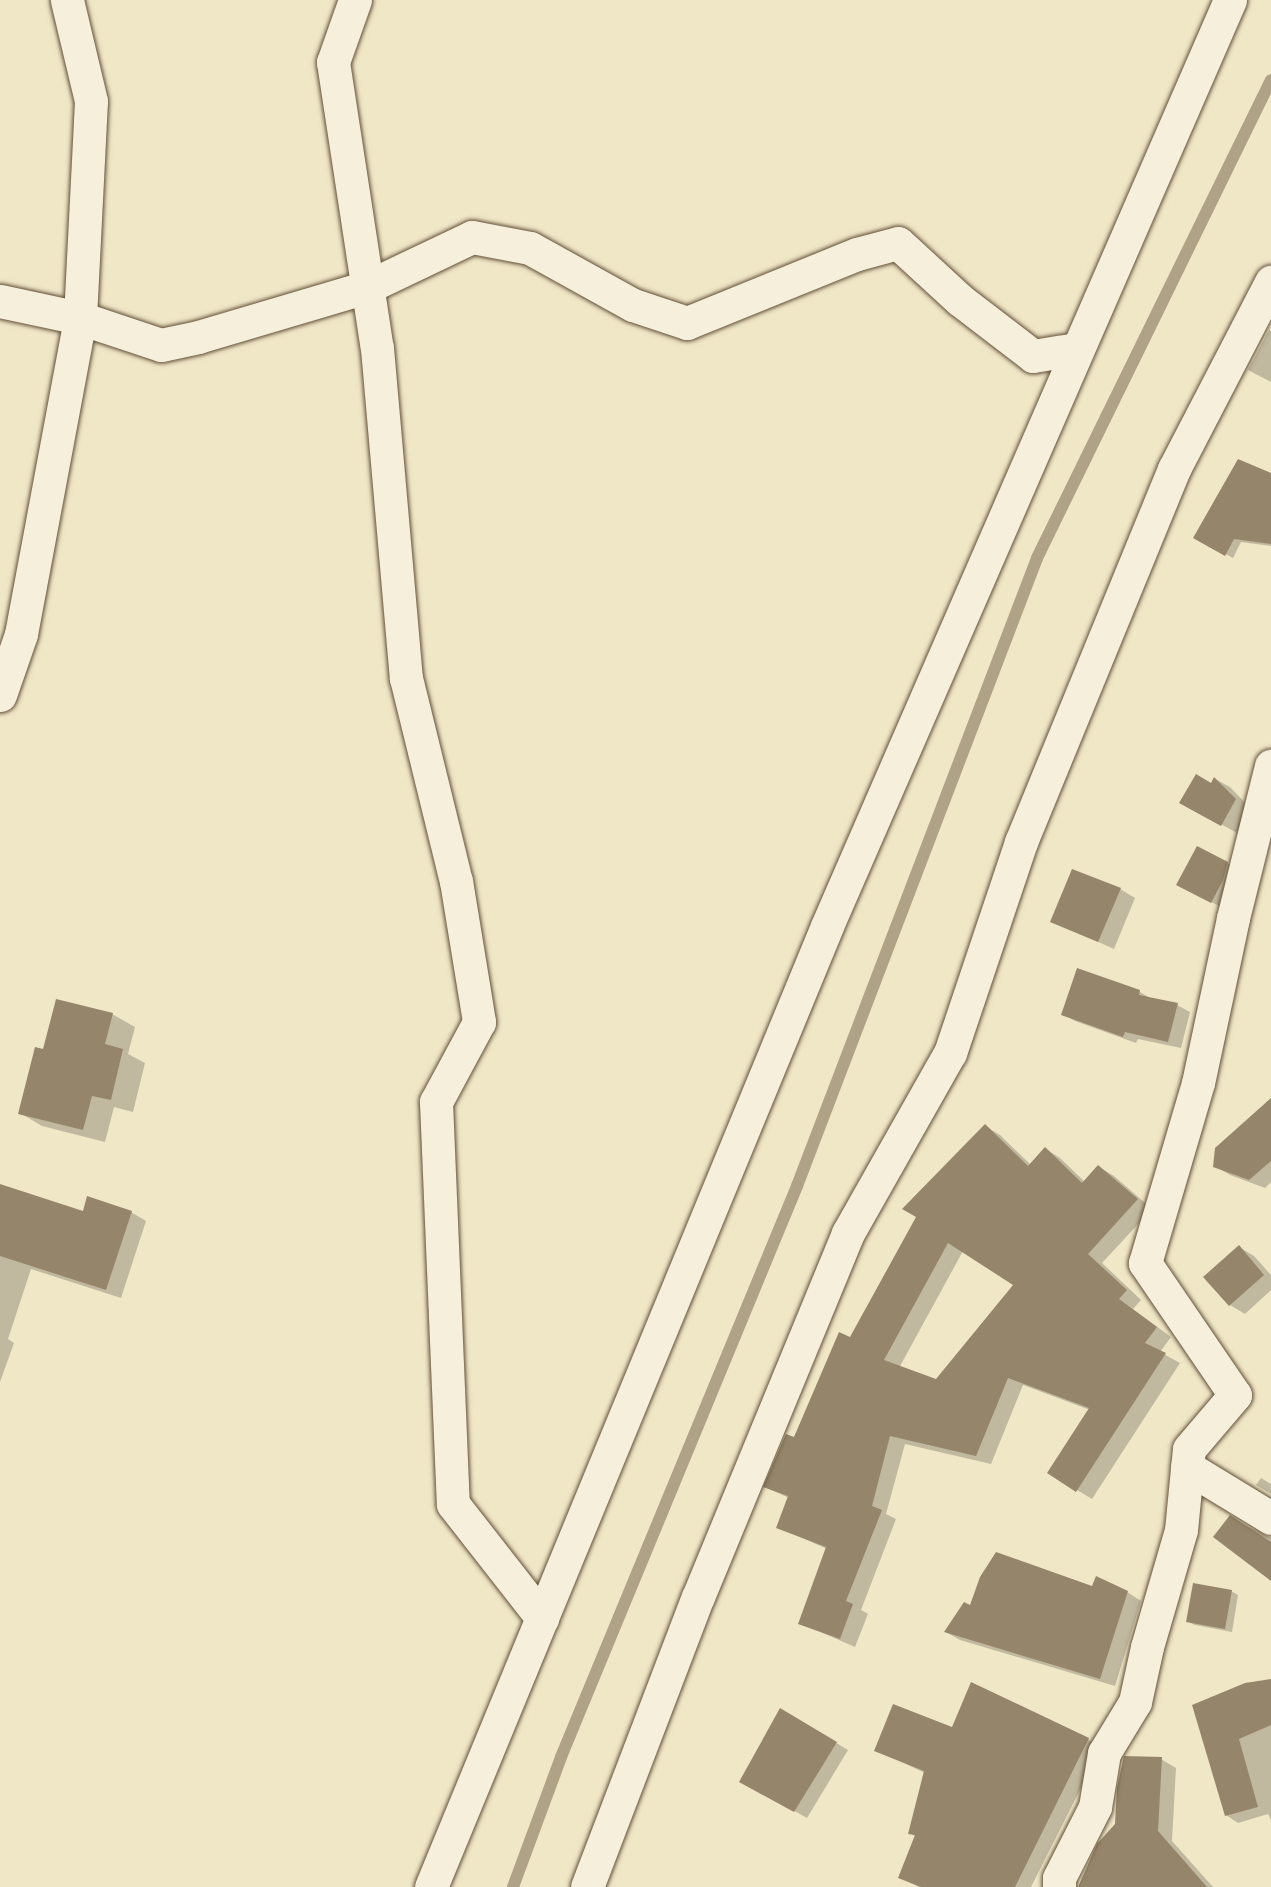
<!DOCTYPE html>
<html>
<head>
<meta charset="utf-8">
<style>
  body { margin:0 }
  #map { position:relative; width:1271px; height:1887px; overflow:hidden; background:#f0e7c7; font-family:Vollkorn,serif }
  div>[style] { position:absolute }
  .shadow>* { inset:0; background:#0003 }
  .stream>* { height:12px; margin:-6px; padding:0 6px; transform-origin:6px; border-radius:6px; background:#b0a286 }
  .building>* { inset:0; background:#95866b }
  .roads { filter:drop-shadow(0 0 2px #624f38) drop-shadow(0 0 2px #624f38) }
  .street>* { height:33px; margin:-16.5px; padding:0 16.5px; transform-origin:16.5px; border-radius:16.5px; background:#f5efdb }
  span { translate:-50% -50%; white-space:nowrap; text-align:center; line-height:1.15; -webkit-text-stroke:4.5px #f5efdb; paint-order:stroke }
</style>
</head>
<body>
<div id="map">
  <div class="shadow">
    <div style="clip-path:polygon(1269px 330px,1271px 331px,1271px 382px,1248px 370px)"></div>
    <div style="clip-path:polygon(1271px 474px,1271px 546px,1241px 542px,1233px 558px,1195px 537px)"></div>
    <div style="clip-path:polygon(1215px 779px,1230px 787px,1251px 809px,1237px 833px,1181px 802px,1212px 785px)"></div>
    <div style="clip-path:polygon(1227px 863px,1242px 872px,1227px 910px,1193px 893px)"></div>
    <div style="clip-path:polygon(1120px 889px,1135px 898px,1114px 949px,1052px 921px)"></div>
    <div style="clip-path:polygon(1078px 970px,1140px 992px,1152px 999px,1177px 1005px,1190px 1012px,1181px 1048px,1138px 1039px,1136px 1043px,1075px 1021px,1063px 1014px)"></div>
    <div style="clip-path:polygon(112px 1014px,135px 1027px,128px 1054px,145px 1063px,133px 1112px,114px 1107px,105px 1142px,42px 1126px,20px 1113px,45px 1051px)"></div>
    <div style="clip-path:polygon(1271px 1115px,1271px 1182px,1265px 1188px,1230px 1175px,1215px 1166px)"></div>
    <div style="clip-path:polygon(evenodd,985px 1126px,1000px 1135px,1031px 1165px,1046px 1149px,1060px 1158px,1085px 1182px,1099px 1167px,1114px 1176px,1152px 1209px,1102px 1263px,1141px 1300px,1133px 1309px,1171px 1337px,1160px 1352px,1180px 1363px,1092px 1499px,1049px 1473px,1090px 1410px,1023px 1385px,991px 1464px,905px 1444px,886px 1514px,896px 1519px,861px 1610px,868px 1614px,855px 1647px,800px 1623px,827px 1549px,778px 1527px,789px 1498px,765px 1487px,850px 1339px,985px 1126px,963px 1251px,1015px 1285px,937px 1381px,899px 1368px,963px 1251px)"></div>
    <div style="clip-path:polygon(0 1186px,84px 1213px,131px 1212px,146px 1221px,121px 1298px,31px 1269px,8px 1339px,14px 1343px,0 1382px)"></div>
    <div style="clip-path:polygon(1239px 1247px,1254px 1256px,1271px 1275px,1271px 1290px,1245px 1314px,1230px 1305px)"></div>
    <div style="clip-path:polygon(1261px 1478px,1271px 1484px,1271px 1494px,1256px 1485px)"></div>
    <div style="clip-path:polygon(1230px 1517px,1271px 1538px,1271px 1579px)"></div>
    <div style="clip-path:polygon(1093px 1588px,1127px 1592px,1141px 1601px,1115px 1686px,960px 1640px,946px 1632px,971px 1607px)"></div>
    <div style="clip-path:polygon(1231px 1591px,1238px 1595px,1232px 1632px,1195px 1625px,1187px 1621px)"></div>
    <div style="clip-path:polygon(1271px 1681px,1271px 1820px,1268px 1814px,1238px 1823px,1226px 1815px,1194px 1706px)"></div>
    <div style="clip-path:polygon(781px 1710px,848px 1750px,807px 1818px,741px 1781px)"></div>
    <div style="clip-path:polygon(953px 1729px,1084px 1737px,1097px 1745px,1097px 1756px,1031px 1887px,919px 1887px,899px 1877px,916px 1837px,910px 1833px,925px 1773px,876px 1750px)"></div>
    <div style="clip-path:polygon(1161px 1759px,1176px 1768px,1172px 1841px,1213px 1887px,1101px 1887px,1117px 1824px)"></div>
  </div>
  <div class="stream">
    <div style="left:513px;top:1887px;width:139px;rotate:-69.7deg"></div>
    <div style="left:561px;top:1757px;width:618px;rotate:-67.54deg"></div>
    <div style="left:797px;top:1186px;width:672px;rotate:-69.08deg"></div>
    <div style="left:1037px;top:558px;width:532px;rotate:-63.92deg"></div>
  </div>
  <div class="building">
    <div style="clip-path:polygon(1238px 459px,1271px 473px,1271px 544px,1234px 539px,1225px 556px,1193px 538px)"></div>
    <div style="clip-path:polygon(1196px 774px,1211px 783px,1214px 777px,1236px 799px,1221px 826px,1179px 803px)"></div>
    <div style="clip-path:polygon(1197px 846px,1228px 862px,1223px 880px,1211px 903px,1176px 885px)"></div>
    <div style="clip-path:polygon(1072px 869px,1121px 888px,1098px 942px,1050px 922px)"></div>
    <div style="clip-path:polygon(1077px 968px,1140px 990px,1139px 995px,1178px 1003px,1168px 1042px,1125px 1032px,1123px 1037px,1061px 1015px)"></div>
    <div style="clip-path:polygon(56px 999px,113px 1013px,105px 1044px,123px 1049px,111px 1100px,92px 1096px,83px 1130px,18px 1114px,35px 1047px,43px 1049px)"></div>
    <div style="clip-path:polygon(1271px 1098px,1271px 1161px,1249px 1180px,1213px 1167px,1215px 1148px)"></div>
    <div style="clip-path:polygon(evenodd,985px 1124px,1028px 1166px,1045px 1147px,1082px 1183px,1098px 1165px,1138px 1199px,1088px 1254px,1127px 1290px,1119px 1299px,1157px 1327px,1145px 1343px,1166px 1353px,1076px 1492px,1047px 1473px,1089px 1408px,1008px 1378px,976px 1456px,890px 1436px,872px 1506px,882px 1510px,846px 1601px,853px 1604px,840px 1639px,798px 1624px,826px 1547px,776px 1528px,788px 1496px,763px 1487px,786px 1434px,794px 1437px,839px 1332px,850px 1337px,916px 1217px,902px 1209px,985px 1124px,948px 1243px,1013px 1285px,936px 1379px,884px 1360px,948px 1243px)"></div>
    <div style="clip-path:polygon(0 1184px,83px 1211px,87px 1196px,132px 1211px,106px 1290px,0 1256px)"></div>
    <div style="clip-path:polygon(1239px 1245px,1264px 1275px,1229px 1306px,1203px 1277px)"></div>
    <div style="clip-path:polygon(1230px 1515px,1271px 1542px,1271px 1581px,1213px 1537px)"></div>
    <div style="clip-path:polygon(996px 1552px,1092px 1586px,1096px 1576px,1128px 1591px,1100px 1679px,944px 1632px,964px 1602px,970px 1605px,980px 1577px)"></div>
    <div style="clip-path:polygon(1193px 1583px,1232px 1590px,1225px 1629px,1186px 1622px)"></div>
    <div style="clip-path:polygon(1271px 1679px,1271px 1725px,1239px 1739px,1258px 1807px,1225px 1816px,1192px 1705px,1245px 1683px)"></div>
    <div style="clip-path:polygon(971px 1682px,1089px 1738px,1015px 1887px,921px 1887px,898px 1878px,915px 1835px,908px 1834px,924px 1771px,874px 1751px,893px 1704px,952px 1727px)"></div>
    <div style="clip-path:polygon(780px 1708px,837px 1742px,794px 1812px,739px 1782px)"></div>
    <div style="clip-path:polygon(1124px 1756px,1162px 1757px,1158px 1831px,1207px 1887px,1078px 1887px,1097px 1844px,1115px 1824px,1117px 1788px)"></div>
  </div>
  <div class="roads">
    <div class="street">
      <div style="left:355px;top:0;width:66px;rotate:109.5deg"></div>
      <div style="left:333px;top:62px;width:289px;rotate:81.3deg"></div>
      <div style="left:377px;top:348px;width:331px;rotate:85deg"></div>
      <div style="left:406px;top:678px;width:209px;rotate:76.2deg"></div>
      <div style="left:456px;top:881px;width:143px;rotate:80.7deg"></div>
      <div style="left:479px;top:1022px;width:91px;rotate:118.3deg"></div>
      <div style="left:436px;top:1102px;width:402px;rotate:87.6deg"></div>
      <div style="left:453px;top:1504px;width:145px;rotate:52deg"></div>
      <div style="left:0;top:301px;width:82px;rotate:12deg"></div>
      <div style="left:80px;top:318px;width:85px;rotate:18.4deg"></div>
      <div style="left:161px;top:345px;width:38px;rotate:-12deg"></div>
      <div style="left:198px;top:337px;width:176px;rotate:-16.5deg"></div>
      <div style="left:367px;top:287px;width:116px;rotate:-25.5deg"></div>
      <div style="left:472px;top:237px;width:59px;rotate:10.7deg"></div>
      <div style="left:530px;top:248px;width:118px;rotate:29deg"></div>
      <div style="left:633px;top:305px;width:57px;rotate:18.4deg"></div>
      <div style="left:687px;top:323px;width:183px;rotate:-22.1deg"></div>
      <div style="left:857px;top:254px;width:42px;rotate:-15deg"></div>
      <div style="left:898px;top:243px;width:84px;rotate:42.6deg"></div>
      <div style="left:960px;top:300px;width:92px;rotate:37.5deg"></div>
      <div style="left:1033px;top:356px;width:44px;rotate:-9.2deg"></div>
      <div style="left:0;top:695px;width:65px;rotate:-71deg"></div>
      <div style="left:21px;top:634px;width:321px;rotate:-79.4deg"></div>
      <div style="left:80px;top:318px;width:217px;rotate:-87.1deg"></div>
      <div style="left:91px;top:101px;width:104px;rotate:-103.4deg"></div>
      <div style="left:1187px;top:1467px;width:98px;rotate:31.3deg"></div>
      <div style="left:431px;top:1887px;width:1039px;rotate:-67.6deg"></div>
      <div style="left:827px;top:926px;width:1010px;rotate:-66.48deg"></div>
      <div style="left:587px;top:1887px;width:311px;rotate:-69.1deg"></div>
      <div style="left:698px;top:1597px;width:394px;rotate:-67.6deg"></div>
      <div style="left:848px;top:1233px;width:207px;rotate:-60.5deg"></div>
      <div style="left:950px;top:1053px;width:223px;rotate:-71.4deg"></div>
      <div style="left:1021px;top:842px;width:403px;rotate:-67.7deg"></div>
      <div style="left:1174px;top:469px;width:211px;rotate:-62.6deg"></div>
      <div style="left:1059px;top:1887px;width:9px;rotate:-90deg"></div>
      <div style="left:1059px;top:1878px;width:80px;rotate:-63.1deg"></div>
      <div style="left:1095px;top:1807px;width:55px;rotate:-80.5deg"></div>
      <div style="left:1104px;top:1753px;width:60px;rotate:-58.7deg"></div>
      <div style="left:1135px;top:1702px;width:56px;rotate:-77.7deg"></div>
      <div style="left:1147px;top:1647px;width:122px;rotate:-73.8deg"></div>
      <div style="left:1181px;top:1530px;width:81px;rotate:-84.4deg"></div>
      <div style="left:1189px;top:1449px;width:71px;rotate:-49.6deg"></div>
      <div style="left:1235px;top:1395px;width:160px;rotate:-124.3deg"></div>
      <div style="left:1145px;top:1263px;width:188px;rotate:-73.6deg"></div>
      <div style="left:1198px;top:1083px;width:169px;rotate:-78deg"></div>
      <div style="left:1233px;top:918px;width:157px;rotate:-76deg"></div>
    </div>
  </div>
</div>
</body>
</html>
